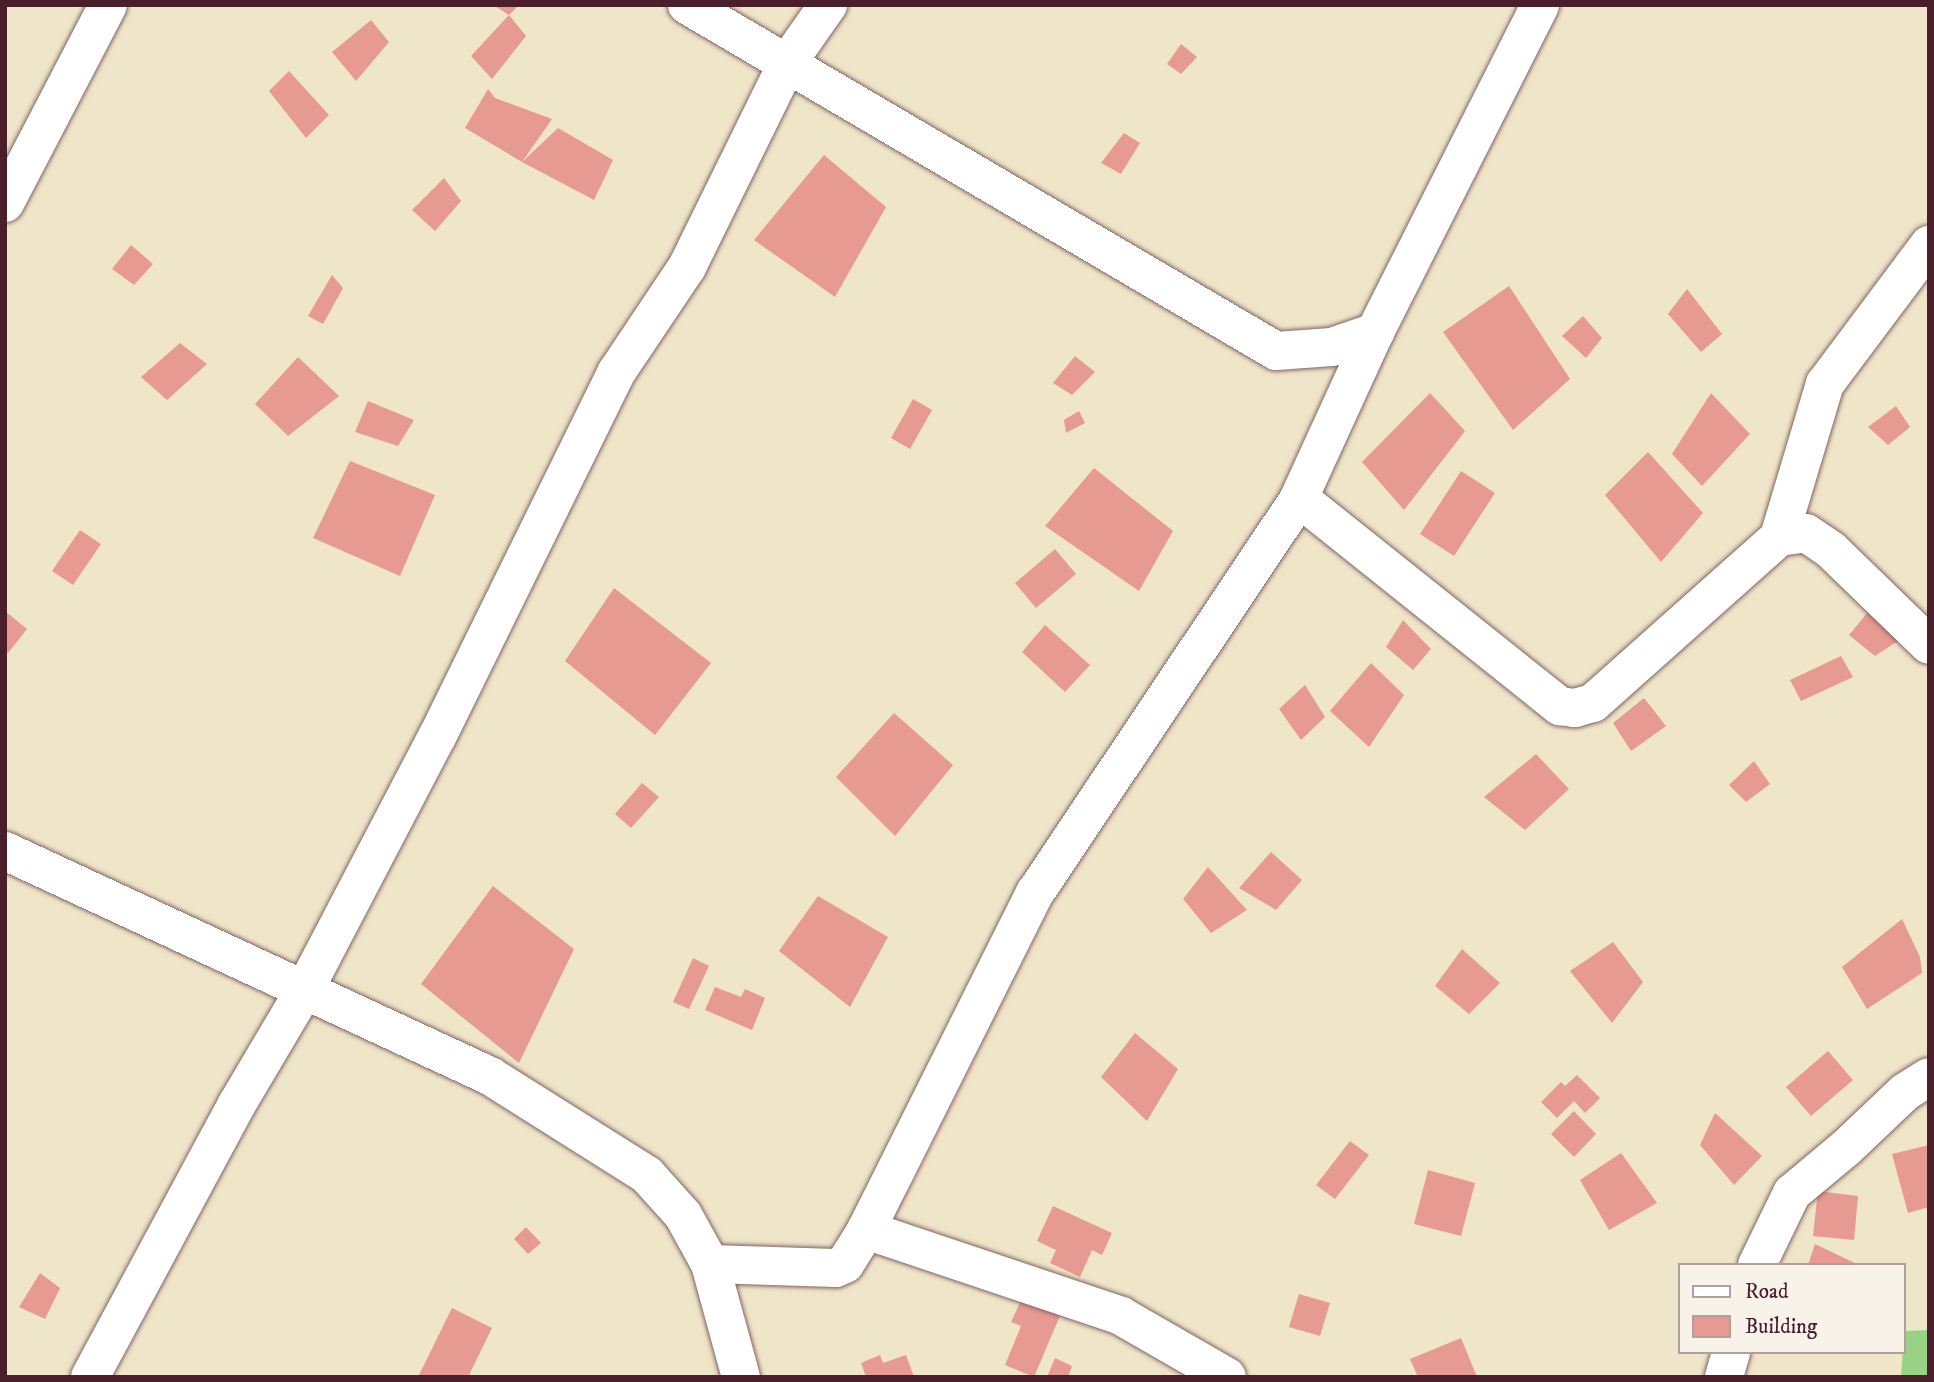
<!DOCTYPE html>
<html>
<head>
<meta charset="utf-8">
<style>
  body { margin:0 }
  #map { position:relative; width:1934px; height:1382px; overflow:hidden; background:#efe5c9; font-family:"IM FELL DW Pica",serif }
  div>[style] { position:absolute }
  .green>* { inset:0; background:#98d285 }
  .building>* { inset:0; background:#e79a92 }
  .roads { filter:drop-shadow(0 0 2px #846462) drop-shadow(0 0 2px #846462) }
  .minor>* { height:38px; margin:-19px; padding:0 19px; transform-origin:19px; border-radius:19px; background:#fff }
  span { translate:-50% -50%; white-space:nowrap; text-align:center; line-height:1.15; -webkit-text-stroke:5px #f7f3e8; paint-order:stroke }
  .frame { position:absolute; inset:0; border:7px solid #4a1f2b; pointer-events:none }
  .legend { position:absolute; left:1678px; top:1263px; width:228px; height:91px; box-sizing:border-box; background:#f7f3e8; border:2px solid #b29e9c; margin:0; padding:9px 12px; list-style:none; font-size:21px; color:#4a1f2b }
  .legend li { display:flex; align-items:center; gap:14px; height:35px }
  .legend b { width:35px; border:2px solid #b29e9c }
</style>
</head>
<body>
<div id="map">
  <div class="green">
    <div style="clip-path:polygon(1929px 1330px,1929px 1377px,1901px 1377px,1904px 1331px)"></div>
  </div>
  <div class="building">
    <div style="clip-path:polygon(493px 5px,519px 5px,509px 15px,526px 36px,492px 79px,471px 56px,509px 15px)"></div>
    <div style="clip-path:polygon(371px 20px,389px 42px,356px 81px,332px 52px)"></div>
    <div style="clip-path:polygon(1181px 44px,1197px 57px,1181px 74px,1167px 64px)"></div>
    <div style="clip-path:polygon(289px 71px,329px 115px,306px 138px,269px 91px)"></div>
    <div style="clip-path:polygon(488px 89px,495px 98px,552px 119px,522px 162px,465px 128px)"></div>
    <div style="clip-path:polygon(558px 128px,613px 160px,594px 200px,522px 162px)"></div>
    <div style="clip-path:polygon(1124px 133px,1140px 143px,1121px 174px,1101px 163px)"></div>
    <div style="clip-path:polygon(824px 155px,886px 207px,835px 297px,754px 240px)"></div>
    <div style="clip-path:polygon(444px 178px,461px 201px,435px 231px,412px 210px)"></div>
    <div style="clip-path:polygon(131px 245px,153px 264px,134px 285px,112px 269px)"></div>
    <div style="clip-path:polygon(332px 275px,343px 288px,323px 324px,308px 316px)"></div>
    <div style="clip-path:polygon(1509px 286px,1570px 379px,1513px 430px,1443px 332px)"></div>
    <div style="clip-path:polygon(1687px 289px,1722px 334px,1701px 352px,1668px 314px)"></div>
    <div style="clip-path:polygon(1583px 316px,1602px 338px,1586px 358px,1562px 336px)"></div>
    <div style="clip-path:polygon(180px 343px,207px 364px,167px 400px,141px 377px)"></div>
    <div style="clip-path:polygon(1075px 356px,1095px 372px,1072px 395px,1053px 383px)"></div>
    <div style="clip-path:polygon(298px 357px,339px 396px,288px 436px,255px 404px)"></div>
    <div style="clip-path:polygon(1430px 393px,1465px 431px,1404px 510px,1362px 462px)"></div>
    <div style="clip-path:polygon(1711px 393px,1750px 434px,1702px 486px,1672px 454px)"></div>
    <div style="clip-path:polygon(913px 399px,932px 410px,910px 449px,891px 438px)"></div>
    <div style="clip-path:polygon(368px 401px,414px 420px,398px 446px,355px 432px)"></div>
    <div style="clip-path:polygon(1896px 406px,1910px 427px,1888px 445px,1868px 427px)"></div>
    <div style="clip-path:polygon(1079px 411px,1085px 423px,1066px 433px,1064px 420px)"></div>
    <div style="clip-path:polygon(1648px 452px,1703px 513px,1661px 562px,1605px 495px)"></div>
    <div style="clip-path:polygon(350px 461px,435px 495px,400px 576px,313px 538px)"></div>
    <div style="clip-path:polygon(1094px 468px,1173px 531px,1139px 591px,1045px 526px)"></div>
    <div style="clip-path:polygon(1461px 471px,1495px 493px,1454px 556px,1420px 534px)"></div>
    <div style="clip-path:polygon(80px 530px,101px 544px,73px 585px,52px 571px)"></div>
    <div style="clip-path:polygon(1055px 549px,1076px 574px,1036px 608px,1015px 583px)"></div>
    <div style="clip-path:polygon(614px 588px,711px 663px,655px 735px,565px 661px)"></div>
    <div style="clip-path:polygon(5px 611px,27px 629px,8px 653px,5px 650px)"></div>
    <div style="clip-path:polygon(1868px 612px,1898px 641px,1875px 656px,1849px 635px)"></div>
    <div style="clip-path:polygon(1403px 620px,1431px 649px,1413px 670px,1386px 647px)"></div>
    <div style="clip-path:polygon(1045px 625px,1090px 665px,1065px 692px,1022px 652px)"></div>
    <div style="clip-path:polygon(1841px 656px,1853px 677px,1801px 701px,1790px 680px)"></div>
    <div style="clip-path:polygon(1371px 663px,1404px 695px,1369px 747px,1330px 711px)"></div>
    <div style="clip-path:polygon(1305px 685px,1325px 717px,1301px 740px,1279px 709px)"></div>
    <div style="clip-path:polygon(1644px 698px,1666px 726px,1631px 751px,1613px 723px)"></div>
    <div style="clip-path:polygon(894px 713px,953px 765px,895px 836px,836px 777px)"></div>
    <div style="clip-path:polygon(1536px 754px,1569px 789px,1525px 830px,1484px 797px)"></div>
    <div style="clip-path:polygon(1754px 761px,1770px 784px,1746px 802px,1729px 785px)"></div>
    <div style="clip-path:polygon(642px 783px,659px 797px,631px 828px,615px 814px)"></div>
    <div style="clip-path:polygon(1271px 852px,1302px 880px,1276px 910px,1239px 888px)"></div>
    <div style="clip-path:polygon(1208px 867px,1247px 910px,1211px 933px,1183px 899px)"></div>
    <div style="clip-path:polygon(493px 886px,574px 949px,519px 1063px,421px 984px)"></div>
    <div style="clip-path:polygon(818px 896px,888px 937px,850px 1007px,779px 951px)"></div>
    <div style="clip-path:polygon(1902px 919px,1920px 957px,1922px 973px,1867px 1009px,1842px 967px)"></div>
    <div style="clip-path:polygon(1613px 942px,1643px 982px,1612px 1023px,1570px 971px)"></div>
    <div style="clip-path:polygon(1462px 949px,1500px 983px,1469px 1014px,1435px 986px)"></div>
    <div style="clip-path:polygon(693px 958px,709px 966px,689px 1009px,673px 1002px)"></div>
    <div style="clip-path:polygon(715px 987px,741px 997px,745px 989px,765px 998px,752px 1030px,705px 1010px)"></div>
    <div style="clip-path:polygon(1135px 1033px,1178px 1069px,1147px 1121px,1101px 1077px)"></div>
    <div style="clip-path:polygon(1828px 1051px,1853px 1080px,1811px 1116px,1786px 1087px)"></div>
    <div style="clip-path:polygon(1577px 1075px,1600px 1098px,1585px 1113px,1574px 1101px,1557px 1118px,1541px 1102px,1561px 1082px,1565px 1086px)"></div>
    <div style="clip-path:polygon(1574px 1111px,1596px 1134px,1574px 1157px,1551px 1134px)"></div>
    <div style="clip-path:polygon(1715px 1113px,1762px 1156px,1734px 1185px,1700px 1145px)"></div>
    <div style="clip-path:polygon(1350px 1141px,1369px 1155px,1335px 1199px,1316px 1185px)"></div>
    <div style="clip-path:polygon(1929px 1145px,1929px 1207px,1908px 1213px,1892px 1154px)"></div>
    <div style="clip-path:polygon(1621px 1153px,1657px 1203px,1609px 1230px,1580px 1180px)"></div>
    <div style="clip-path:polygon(1428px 1170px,1475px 1183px,1461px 1236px,1414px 1224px)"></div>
    <div style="clip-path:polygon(1818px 1191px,1858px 1196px,1854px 1240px,1813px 1236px)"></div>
    <div style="clip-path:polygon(1053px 1206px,1112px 1233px,1102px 1255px,1092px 1250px,1080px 1277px,1050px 1263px,1056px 1250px,1037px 1241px)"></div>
    <div style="clip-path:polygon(526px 1227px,541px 1243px,528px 1254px,514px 1239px)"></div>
    <div style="clip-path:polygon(1815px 1244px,1859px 1265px,1808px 1265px)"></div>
    <div style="clip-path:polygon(40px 1273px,60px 1288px,45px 1319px,19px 1307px)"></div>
    <div style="clip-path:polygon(1024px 1294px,1062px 1311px,1034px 1377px,1005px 1365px,1021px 1326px,1011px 1322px)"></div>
    <div style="clip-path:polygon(1299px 1294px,1330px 1303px,1320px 1336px,1289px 1327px)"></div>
    <div style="clip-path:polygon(452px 1308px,492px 1328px,468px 1377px,418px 1377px)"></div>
    <div style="clip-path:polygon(1461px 1338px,1477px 1377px,1418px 1377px,1410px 1359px)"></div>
    <div style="clip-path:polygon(880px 1355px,883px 1363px,906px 1355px,914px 1377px,866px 1377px,861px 1363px)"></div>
    <div style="clip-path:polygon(1055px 1358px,1072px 1366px,1068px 1377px,1047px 1377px)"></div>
  </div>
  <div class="roads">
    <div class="minor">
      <div style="left:687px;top:5px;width:683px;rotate:30.43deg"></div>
      <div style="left:1276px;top:351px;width:56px;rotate:-4.1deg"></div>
      <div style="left:1332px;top:347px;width:46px;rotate:-19.2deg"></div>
      <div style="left:1375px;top:332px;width:366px;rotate:-63.2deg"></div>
      <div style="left:5px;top:203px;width:223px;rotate:-62.5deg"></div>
      <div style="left:1299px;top:498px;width:334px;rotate:38.6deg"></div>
      <div style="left:1560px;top:706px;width:15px;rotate:8deg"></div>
      <div style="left:1575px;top:708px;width:19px;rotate:-16deg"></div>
      <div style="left:1593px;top:703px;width:249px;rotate:-41.7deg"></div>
      <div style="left:1779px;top:537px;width:27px;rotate:-8deg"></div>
      <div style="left:1806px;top:533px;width:30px;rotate:34deg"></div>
      <div style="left:1831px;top:550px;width:136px;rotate:44.1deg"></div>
      <div style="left:1779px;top:537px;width:160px;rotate:-73.3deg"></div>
      <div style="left:1825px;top:384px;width:174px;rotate:-53.2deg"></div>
      <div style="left:5px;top:851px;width:535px;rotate:24.89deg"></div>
      <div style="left:490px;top:1076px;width:186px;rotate:32.2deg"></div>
      <div style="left:647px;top:1175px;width:54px;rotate:48deg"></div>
      <div style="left:683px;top:1215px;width:56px;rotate:61.1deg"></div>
      <div style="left:710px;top:1264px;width:117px;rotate:74.7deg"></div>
      <div style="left:866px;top:1230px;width:269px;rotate:18.6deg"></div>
      <div style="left:1121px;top:1316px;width:122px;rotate:29.9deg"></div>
      <div style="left:710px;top:1264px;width:126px;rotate:1.8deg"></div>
      <div style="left:836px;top:1268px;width:10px;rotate:-24deg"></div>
      <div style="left:845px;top:1264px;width:40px;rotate:-58deg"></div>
      <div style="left:866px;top:1230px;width:377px;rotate:-63.4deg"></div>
      <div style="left:1035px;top:893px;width:475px;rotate:-56.2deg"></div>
      <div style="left:1299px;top:498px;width:183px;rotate:-65.4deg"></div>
      <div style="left:1757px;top:1265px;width:80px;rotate:-64.1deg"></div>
      <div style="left:1792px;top:1193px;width:70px;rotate:-39.8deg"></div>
      <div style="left:1846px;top:1148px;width:81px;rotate:-43.5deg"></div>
      <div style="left:1905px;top:1092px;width:28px;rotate:-32deg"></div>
      <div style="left:90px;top:1377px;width:310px;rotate:-61.7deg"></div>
      <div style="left:237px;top:1104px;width:134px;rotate:-59.4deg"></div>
      <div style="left:305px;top:989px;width:284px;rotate:-62.4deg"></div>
      <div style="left:437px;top:737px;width:406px;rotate:-63.8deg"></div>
      <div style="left:616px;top:373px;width:128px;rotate:-56.2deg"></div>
      <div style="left:687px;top:267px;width:229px;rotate:-63.8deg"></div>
      <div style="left:788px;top:62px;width:70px;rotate:-54.9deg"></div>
      <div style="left:1724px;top:1377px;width:26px;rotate:-74deg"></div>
    </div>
  </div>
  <div class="frame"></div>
  <ul class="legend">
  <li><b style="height:9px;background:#fff"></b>Road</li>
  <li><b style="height:19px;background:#e79a92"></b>Building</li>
  </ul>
</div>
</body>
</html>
